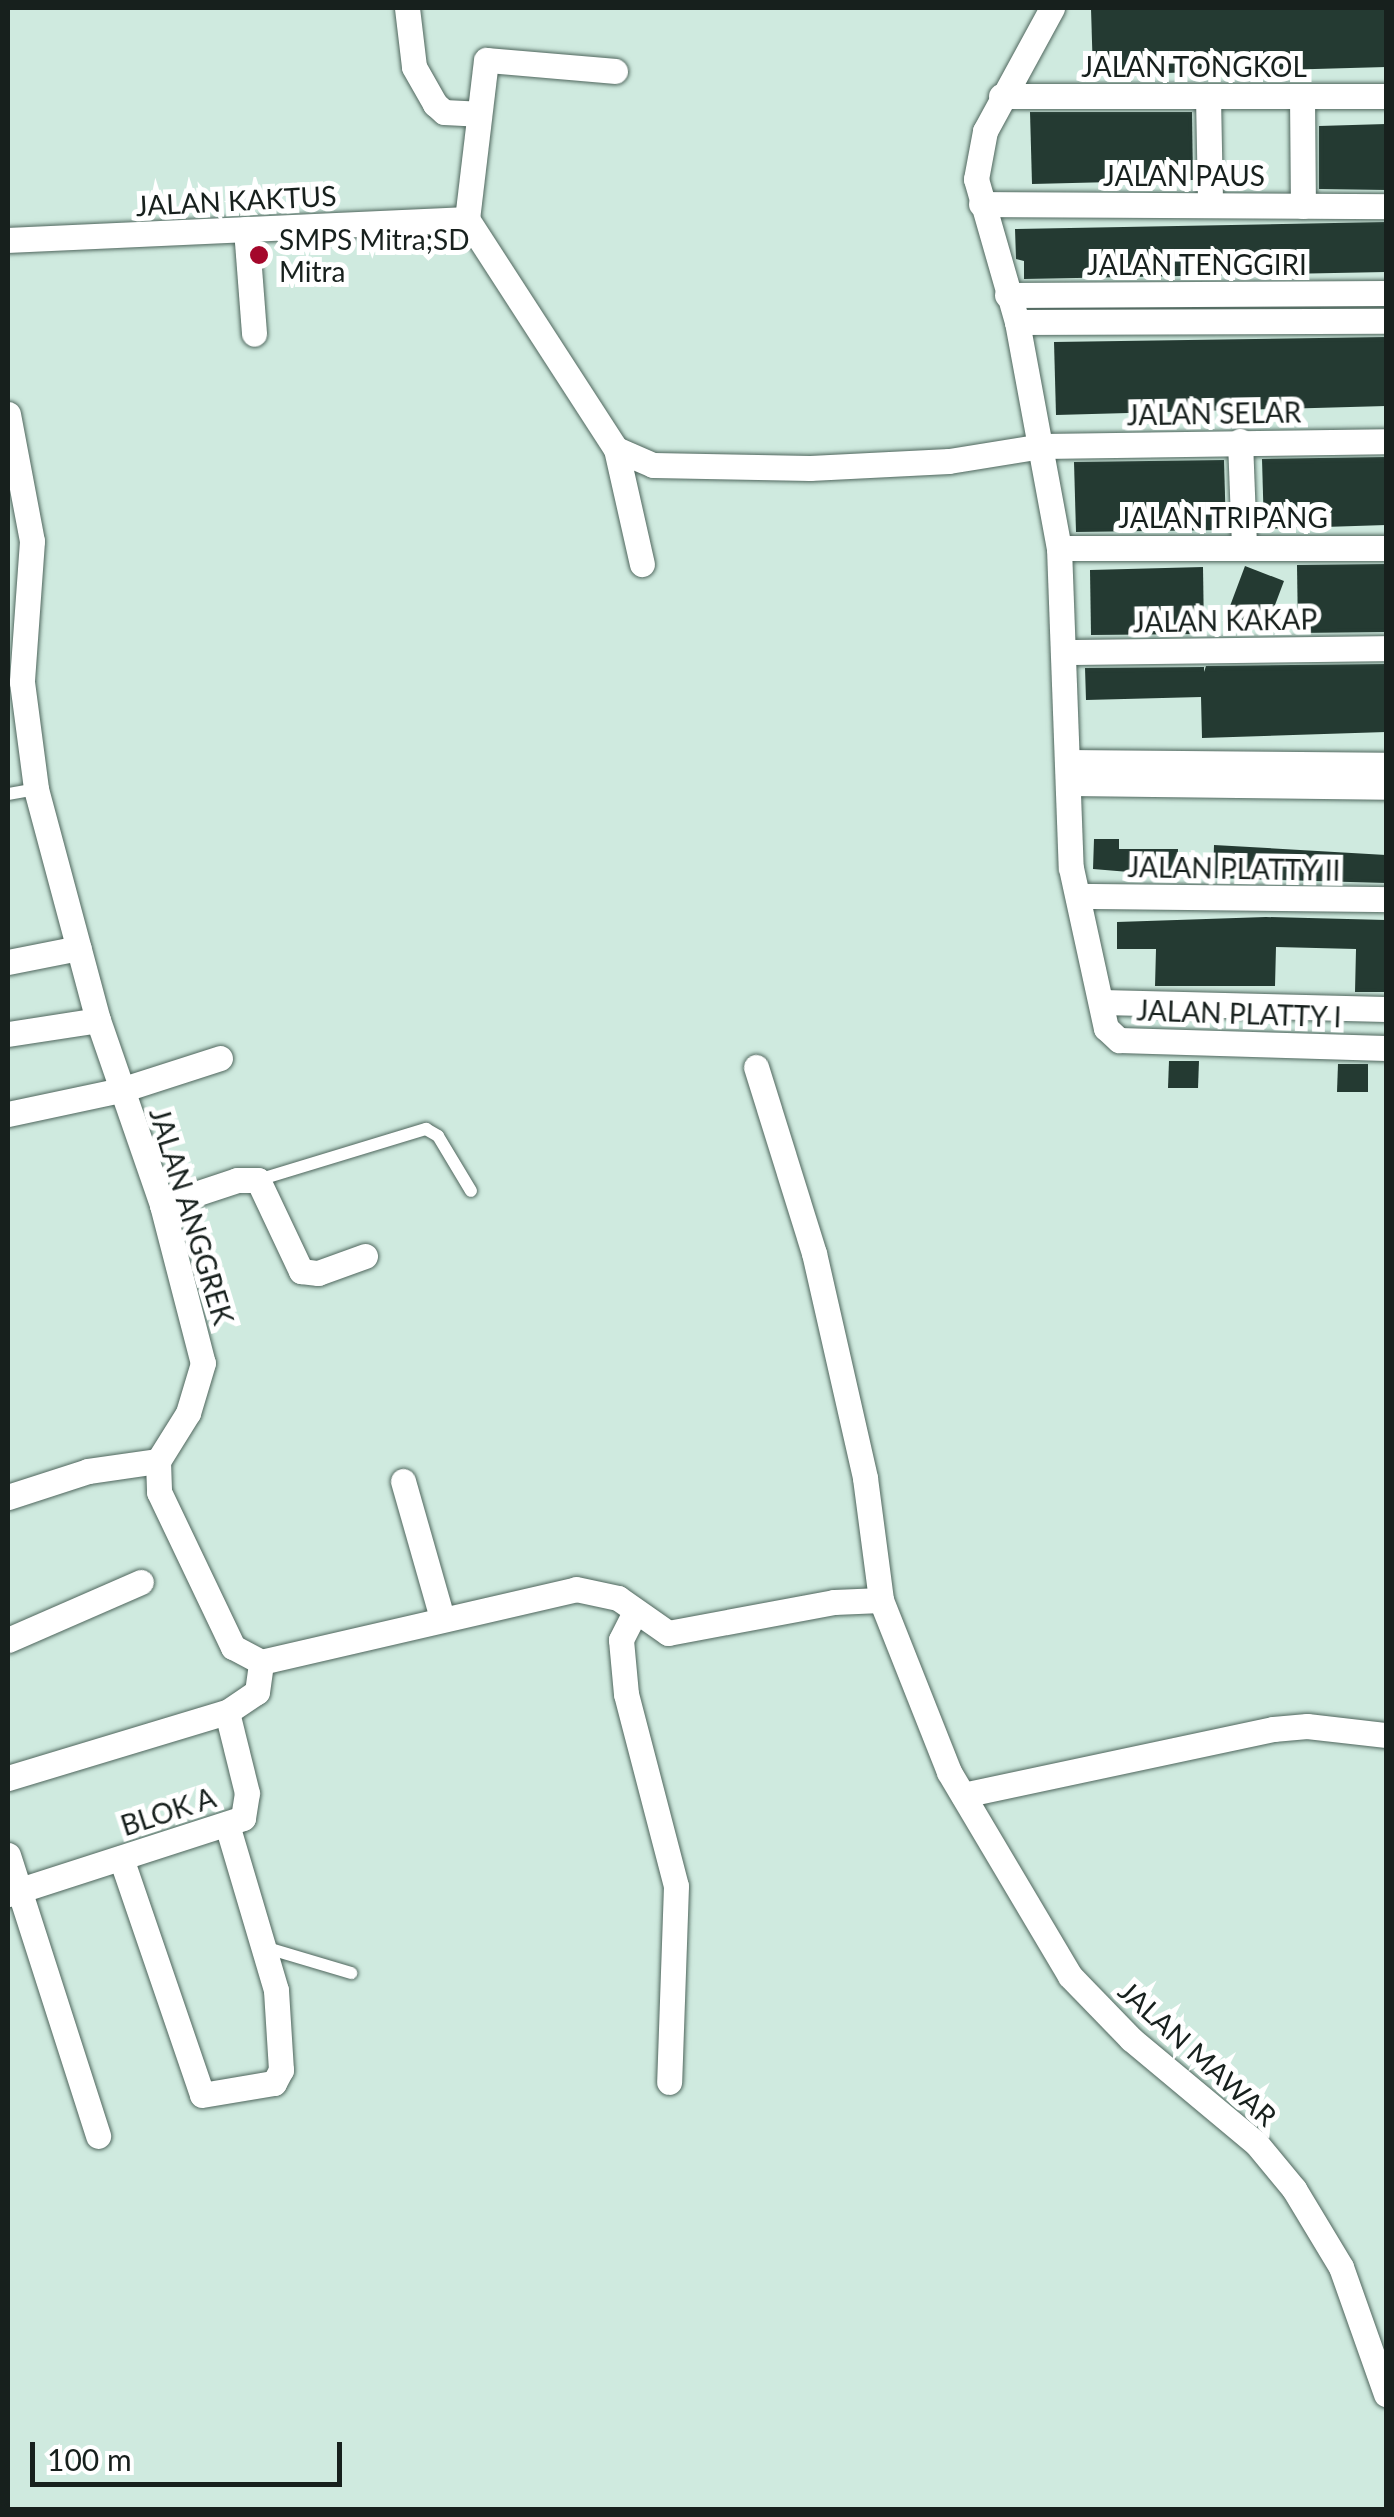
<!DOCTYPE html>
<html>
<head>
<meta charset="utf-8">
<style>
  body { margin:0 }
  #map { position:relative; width:1394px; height:2517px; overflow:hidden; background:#cfeadf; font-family:Lato,sans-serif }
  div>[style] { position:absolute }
  .building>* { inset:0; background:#243a32 }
  .roads { filter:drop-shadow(0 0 2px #4f665d) drop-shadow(0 0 2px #4f665d) }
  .service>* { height:12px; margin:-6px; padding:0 6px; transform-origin:6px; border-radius:6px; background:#fff }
  .minor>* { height:25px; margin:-12.5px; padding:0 12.5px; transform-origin:12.5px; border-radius:12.5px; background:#fff }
  .dots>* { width:28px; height:28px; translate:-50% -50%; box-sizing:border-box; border:5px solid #fff; border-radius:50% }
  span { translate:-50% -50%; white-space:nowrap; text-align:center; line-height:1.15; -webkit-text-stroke:10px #fff; paint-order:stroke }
  .street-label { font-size:28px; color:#17201d }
  .poi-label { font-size:28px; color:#17201d }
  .left { translate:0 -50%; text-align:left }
  .frame { position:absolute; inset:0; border:10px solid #17201d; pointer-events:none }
  .scale { position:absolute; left:30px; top:2442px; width:312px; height:45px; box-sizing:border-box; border:5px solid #17201d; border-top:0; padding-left:12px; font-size:30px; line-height:35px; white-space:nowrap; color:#17201d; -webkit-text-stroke:8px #fff; paint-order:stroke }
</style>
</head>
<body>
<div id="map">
  <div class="building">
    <div style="clip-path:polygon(1091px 8px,1386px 8px,1386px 67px,1093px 75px)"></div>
    <div style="clip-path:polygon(1030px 112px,1192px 112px,1193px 180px,1032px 184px)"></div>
    <div style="clip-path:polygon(1386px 124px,1386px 190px,1319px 189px,1319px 126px)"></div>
    <div style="clip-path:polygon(1386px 222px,1386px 272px,1024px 279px,1024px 261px,1016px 259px,1015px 229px)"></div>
    <div style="clip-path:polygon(1386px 337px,1386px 406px,1056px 415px,1054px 342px)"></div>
    <div style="clip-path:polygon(1386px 457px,1386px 525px,1264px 529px,1262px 459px)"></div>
    <div style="clip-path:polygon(1224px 460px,1226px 530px,1076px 532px,1074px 462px)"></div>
    <div style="clip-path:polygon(1386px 564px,1386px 632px,1298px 633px,1297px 565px)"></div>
    <div style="clip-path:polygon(1245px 566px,1284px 581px,1266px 629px,1227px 614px)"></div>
    <div style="clip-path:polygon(1203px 567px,1204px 634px,1091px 635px,1090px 570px)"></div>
    <div style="clip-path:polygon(1386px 664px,1386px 732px,1202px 738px,1201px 697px,1086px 700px,1085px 668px,1204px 667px,1204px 672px,1206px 666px)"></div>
    <div style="clip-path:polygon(1094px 839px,1119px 839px,1119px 849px,1178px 849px,1177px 876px,1093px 869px)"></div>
    <div style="clip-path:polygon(1214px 845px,1386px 855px,1386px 883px,1213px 878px)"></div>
    <div style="clip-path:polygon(1266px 917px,1386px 920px,1386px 992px,1355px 992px,1356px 949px,1276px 947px,1275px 986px,1155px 986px,1156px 949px,1117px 949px,1117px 922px)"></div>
    <div style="clip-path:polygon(1169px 1061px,1199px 1061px,1198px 1088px,1168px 1088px)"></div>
    <div style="clip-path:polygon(1338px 1064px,1368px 1064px,1368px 1092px,1337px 1092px)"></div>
  </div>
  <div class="roads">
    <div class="service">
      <div style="left:8px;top:794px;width:28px;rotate:-10deg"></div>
      <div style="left:258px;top:1180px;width:176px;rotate:-16.9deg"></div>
      <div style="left:426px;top:1129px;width:14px;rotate:30deg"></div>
      <div style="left:438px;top:1136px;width:64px;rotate:59deg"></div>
      <div style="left:267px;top:1948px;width:88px;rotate:16.6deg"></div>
    </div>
    <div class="minor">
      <div style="left:407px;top:8px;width:59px;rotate:83.2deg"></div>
      <div style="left:414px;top:67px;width:43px;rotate:60.4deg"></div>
      <div style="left:435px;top:104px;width:12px;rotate:42deg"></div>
      <div style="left:444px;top:112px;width:34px;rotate:3deg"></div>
      <div style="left:1052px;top:8px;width:140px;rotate:118.6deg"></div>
      <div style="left:985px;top:131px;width:49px;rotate:100.6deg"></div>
      <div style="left:976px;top:179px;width:149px;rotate:74deg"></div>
      <div style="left:1017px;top:322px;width:230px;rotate:79.5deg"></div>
      <div style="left:1059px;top:548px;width:320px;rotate:87.9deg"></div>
      <div style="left:1071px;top:868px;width:164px;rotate:77.7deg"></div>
      <div style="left:1106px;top:1028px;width:18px;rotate:43deg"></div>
      <div style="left:1119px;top:1040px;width:267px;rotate:1.7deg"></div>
      <div style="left:615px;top:71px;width:129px;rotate:-175.1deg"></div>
      <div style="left:486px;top:60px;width:160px;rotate:96.8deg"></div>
      <div style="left:467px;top:219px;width:274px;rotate:57.1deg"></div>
      <div style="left:616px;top:449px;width:118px;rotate:77.3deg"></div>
      <div style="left:1001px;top:96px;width:385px"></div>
      <div style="left:1208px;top:96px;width:109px;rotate:88.9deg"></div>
      <div style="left:1302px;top:96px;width:110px;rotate:89.5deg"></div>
      <div style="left:981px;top:204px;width:405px;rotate:0.3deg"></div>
      <div style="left:246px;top:229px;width:105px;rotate:85.6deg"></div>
      <div style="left:8px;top:240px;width:459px;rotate:-2.6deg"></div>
      <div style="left:1007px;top:295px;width:379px;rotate:-0.3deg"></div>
      <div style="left:1017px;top:322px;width:369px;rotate:-0.2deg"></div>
      <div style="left:8px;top:414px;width:129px;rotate:79.3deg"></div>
      <div style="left:32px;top:541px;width:141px;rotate:94.1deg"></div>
      <div style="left:22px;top:682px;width:108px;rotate:82.5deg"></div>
      <div style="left:36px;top:789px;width:239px;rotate:75deg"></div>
      <div style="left:98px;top:1020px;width:196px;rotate:70.9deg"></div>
      <div style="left:162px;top:1205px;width:163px;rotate:75.5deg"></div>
      <div style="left:203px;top:1363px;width:52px;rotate:106.7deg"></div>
      <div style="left:188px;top:1413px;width:57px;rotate:122deg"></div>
      <div style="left:158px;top:1461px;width:31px;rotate:88deg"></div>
      <div style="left:159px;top:1492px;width:172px;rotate:64.5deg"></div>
      <div style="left:233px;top:1647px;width:32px;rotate:28deg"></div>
      <div style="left:261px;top:1662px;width:323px;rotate:-13deg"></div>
      <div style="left:576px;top:1589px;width:43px;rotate:12.1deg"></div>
      <div style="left:618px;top:1598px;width:61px;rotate:35deg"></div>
      <div style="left:668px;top:1633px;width:169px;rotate:-10.6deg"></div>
      <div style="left:834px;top:1602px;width:47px;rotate:-2.4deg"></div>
      <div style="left:1240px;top:441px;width:105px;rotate:87.8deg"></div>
      <div style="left:616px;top:449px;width:40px;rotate:23.4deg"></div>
      <div style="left:653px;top:465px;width:157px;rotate:1.1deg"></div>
      <div style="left:810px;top:468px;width:139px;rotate:-2.9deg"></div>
      <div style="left:949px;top:461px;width:94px;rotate:-9.2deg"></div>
      <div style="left:1042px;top:446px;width:344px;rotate:-0.8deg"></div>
      <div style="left:1059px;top:548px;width:327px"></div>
      <div style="left:1065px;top:652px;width:321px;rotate:-0.7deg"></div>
      <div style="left:1067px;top:762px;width:319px;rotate:0.5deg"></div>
      <div style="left:1069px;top:783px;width:317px;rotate:0.7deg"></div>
      <div style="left:1082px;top:896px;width:304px;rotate:0.6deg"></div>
      <div style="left:8px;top:962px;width:72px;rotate:-11.2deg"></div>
      <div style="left:1102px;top:1002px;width:284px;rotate:1.4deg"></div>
      <div style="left:8px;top:1034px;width:91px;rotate:-8.8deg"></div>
      <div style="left:756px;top:1067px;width:195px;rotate:72.7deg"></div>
      <div style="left:814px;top:1253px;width:231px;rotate:77.2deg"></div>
      <div style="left:865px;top:1478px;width:123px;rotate:82.5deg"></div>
      <div style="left:881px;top:1600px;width:185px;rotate:68.4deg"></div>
      <div style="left:949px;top:1772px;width:237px;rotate:59.3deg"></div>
      <div style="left:1070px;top:1976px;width:88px;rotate:45.9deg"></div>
      <div style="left:1131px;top:2039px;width:163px;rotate:39.8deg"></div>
      <div style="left:1256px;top:2143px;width:60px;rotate:50.4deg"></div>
      <div style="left:1294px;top:2189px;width:91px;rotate:58.9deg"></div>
      <div style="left:1341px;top:2267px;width:135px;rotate:70.5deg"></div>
      <div style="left:8px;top:1114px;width:116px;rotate:-12deg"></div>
      <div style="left:121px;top:1090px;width:104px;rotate:-17.9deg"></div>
      <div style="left:162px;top:1205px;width:79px;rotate:-18.4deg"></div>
      <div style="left:237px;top:1180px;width:21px"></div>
      <div style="left:258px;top:1180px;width:101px;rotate:64.7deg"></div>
      <div style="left:301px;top:1271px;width:17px;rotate:7deg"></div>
      <div style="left:318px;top:1273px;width:50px;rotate:-19.9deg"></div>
      <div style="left:403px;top:1481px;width:142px;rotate:74.1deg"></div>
      <div style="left:8px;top:1497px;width:84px;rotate:-18deg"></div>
      <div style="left:88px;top:1471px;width:71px;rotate:-8.1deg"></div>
      <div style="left:635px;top:1612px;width:31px;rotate:117deg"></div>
      <div style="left:621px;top:1640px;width:54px;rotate:84.7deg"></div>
      <div style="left:626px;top:1694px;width:198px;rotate:75.4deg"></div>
      <div style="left:676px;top:1886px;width:196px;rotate:92deg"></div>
      <div style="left:8px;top:1640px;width:145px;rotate:-23.6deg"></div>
      <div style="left:8px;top:1778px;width:229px;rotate:-16.8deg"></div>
      <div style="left:227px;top:1712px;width:36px;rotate:-34deg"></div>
      <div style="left:257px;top:1692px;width:30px;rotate:-82deg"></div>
      <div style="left:963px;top:1795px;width:317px;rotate:-12deg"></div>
      <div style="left:1273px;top:1729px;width:34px;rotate:-5deg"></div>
      <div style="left:1307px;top:1726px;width:80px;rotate:6.5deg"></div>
      <div style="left:8px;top:1855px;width:295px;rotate:72.2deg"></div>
      <div style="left:121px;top:1858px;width:250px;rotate:71.1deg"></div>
      <div style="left:202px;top:2095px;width:73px;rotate:-9.5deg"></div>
      <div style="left:274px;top:2083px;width:15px;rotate:-62deg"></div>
      <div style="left:281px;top:2070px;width:80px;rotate:-93.6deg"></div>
      <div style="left:276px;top:1990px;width:172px;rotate:-106.5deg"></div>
      <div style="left:8px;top:1894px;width:247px;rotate:-17.9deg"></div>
      <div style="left:243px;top:1818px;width:25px;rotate:-81deg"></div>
      <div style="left:247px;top:1793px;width:83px;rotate:-103.9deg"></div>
    </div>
  </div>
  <div class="dots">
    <div style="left:259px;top:255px;background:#a4072b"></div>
  </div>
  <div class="street-label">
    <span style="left:1194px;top:66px">JALAN TONGKOL</span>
    <span style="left:1184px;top:175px">JALAN PAUS</span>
    <span style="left:236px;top:200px;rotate:-3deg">JALAN KAKTUS</span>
    <span style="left:1197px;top:264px">JALAN TENGGIRI</span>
    <span style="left:1214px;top:413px;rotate:-1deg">JALAN SELAR</span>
    <span style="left:1223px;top:517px">JALAN TRIPANG</span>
    <span style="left:1225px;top:620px;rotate:-1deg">JALAN KAKAP</span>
    <span style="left:1234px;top:868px;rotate:1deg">JALAN PLATTY II</span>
    <span style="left:1239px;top:1013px;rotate:2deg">JALAN PLATTY I</span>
    <span style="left:192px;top:1216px;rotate:73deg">JALAN ANGGREK</span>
    <span style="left:168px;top:1811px;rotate:-18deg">BLOK A</span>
    <span style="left:1198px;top:2053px;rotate:42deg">JALAN MAWAR</span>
  </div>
  <div class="poi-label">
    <span class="left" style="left:279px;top:255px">SMPS Mitra;SD<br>Mitra</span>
  </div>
  <div class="frame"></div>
  <div class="scale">100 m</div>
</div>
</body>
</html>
